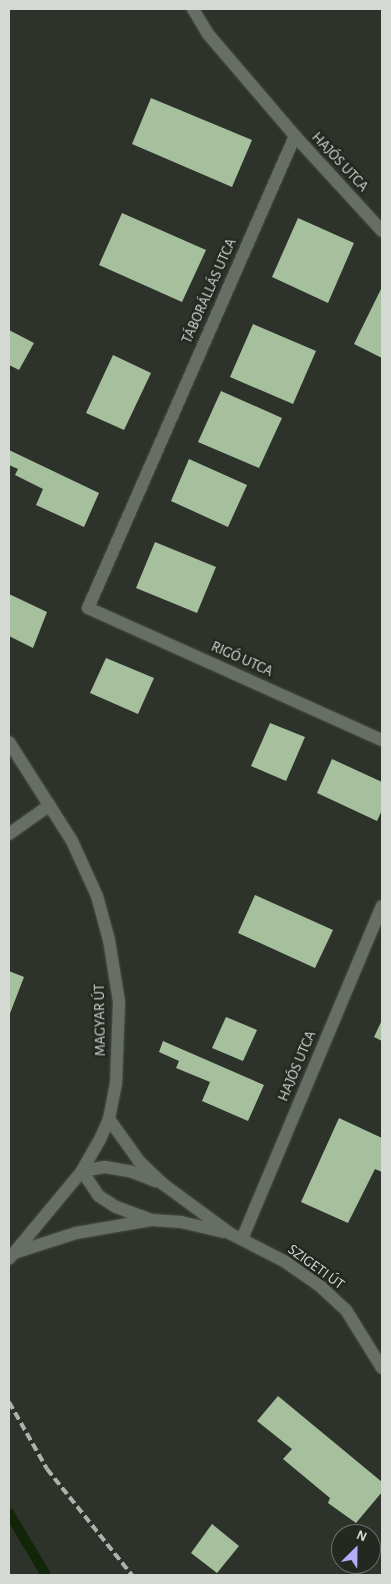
<!DOCTYPE html>
<html>
<head>
<meta charset="utf-8">
<style>
  body { margin:0 }
  #map { position:relative; width:391px; height:1584px; overflow:hidden; background:#2d332b; font-family:"Alegreya Sans",sans-serif }
  div>[style] { position:absolute }
  .stream>* { height:10px; margin:-5px; padding:0 5px; transform-origin:5px; border-radius:5px; background:#112509 }
  .building>* { inset:0; background:#a6c09e }
  .roads { filter:drop-shadow(0 0 1px #4b5049) drop-shadow(0 0 1px #4b5049) }
  .minor>* { height:12px; margin:-6px; padding:0 6px; transform-origin:6px; border-radius:6px; background:#676e65 }
  .tertiary>* { height:12px; margin:-6px; padding:0 6px; transform-origin:6px; border-radius:6px; background:#676e65 }
  .rail>* { height:4px; margin-top:-2px; transform-origin:0; background:repeating-linear-gradient(90deg,#adb2ac 0 8px,transparent 0 12px) }
  span { translate:-50% -50%; white-space:nowrap; text-align:center; line-height:1.15; -webkit-text-stroke:5px #232921; paint-order:stroke }
  .street-label { font-size:15px; color:#d5d9d4 }
  .frame { position:absolute; inset:0; border:10px solid #d5d9d4; pointer-events:none }
  .north { position:absolute; left:331px; top:1524px; width:50px; height:50px; box-sizing:border-box; background:#232921; border:1px solid #6a6f69; border-radius:50%; rotate:23deg; font-size:14px; font-weight:700; line-height:20px; text-align:center; color:#d5d9d4 }
  .north::after { content:''; display:block; margin:auto; width:18px; height:22px; background:#b4acf9; clip-path:polygon(50% 0,100% 100%,50% 72%,0 100%) }
</style>
</head>
<body>
<div id="map">
  <div class="stream">
    <div style="left:9px;top:1513px;width:72px;rotate:59.2deg"></div>
  </div>
  <div class="building">
    <div style="clip-path:polygon(151px 98px,252px 140px,232px 187px,132px 144px)"></div>
    <div style="clip-path:polygon(122px 213px,206px 250px,182px 302px,99px 265px)"></div>
    <div style="clip-path:polygon(298px 218px,354px 243px,328px 303px,272px 277px)"></div>
    <div style="clip-path:polygon(382px 287px,382px 358px,354px 344px)"></div>
    <div style="clip-path:polygon(253px 324px,316px 351px,293px 404px,230px 377px)"></div>
    <div style="clip-path:polygon(9px 330px,34px 343px,19px 370px,9px 365px)"></div>
    <div style="clip-path:polygon(113px 355px,151px 373px,124px 430px,86px 413px)"></div>
    <div style="clip-path:polygon(221px 391px,282px 418px,259px 468px,198px 442px)"></div>
    <div style="clip-path:polygon(9px 450px,99px 493px,84px 527px,36px 505px,43px 489px,15px 475px,18px 469px,9px 465px)"></div>
    <div style="clip-path:polygon(189px 459px,247px 485px,228px 527px,171px 501px)"></div>
    <div style="clip-path:polygon(155px 542px,216px 567px,197px 613px,136px 588px)"></div>
    <div style="clip-path:polygon(9px 594px,47px 612px,33px 648px,9px 636px)"></div>
    <div style="clip-path:polygon(106px 658px,154px 678px,138px 714px,90px 693px)"></div>
    <div style="clip-path:polygon(270px 723px,305px 737px,286px 781px,251px 766px)"></div>
    <div style="clip-path:polygon(332px 759px,382px 782px,382px 810px,377px 821px,317px 793px)"></div>
    <div style="clip-path:polygon(255px 895px,333px 930px,315px 968px,238px 933px)"></div>
    <div style="clip-path:polygon(9px 971px,24px 977px,9px 1016px)"></div>
    <div style="clip-path:polygon(226px 1017px,257px 1030px,243px 1061px,212px 1048px)"></div>
    <div style="clip-path:polygon(382px 1020px,382px 1041px,374px 1037px)"></div>
    <div style="clip-path:polygon(163px 1041px,264px 1085px,248px 1121px,202px 1101px,210px 1082px,176px 1068px,179px 1061px,159px 1052px)"></div>
    <div style="clip-path:polygon(339px 1118px,382px 1138px,382px 1172px,375px 1169px,348px 1223px,301px 1202px)"></div>
    <div style="clip-path:polygon(278px 1396px,382px 1482px,382px 1492px,356px 1523px,328px 1503px,330px 1498px,283px 1459px,292px 1449px,257px 1421px)"></div>
    <div style="clip-path:polygon(212px 1524px,239px 1546px,217px 1573px,191px 1553px)"></div>
  </div>
  <div class="roads">
    <div class="minor">
      <div style="left:193px;top:9px;width:29px;rotate:59deg"></div>
      <div style="left:208px;top:34px;width:134px;rotate:49.5deg"></div>
      <div style="left:295px;top:136px;width:129px;rotate:47.5deg"></div>
      <div style="left:295px;top:136px;width:515px;rotate:113.68deg"></div>
      <div style="left:88px;top:608px;width:322px;rotate:24.2deg"></div>
      <div style="left:9px;top:834px;width:50px;rotate:-35.3deg"></div>
      <div style="left:242px;top:1239px;width:361px;rotate:-67.2deg"></div>
    </div>
    <div class="tertiary">
      <div style="left:9px;top:742px;width:117px;rotate:57.5deg"></div>
      <div style="left:72px;top:841px;width:60px;rotate:65.6deg"></div>
      <div style="left:97px;top:896px;width:46px;rotate:74.7deg"></div>
      <div style="left:109px;top:940px;width:63px;rotate:80.8deg"></div>
      <div style="left:119px;top:1002px;width:81px;rotate:92.1deg"></div>
      <div style="left:116px;top:1083px;width:37px;rotate:101deg"></div>
      <div style="left:109px;top:1119px;width:24px;rotate:114deg"></div>
      <div style="left:99px;top:1141px;width:34px;rotate:120deg"></div>
      <div style="left:82px;top:1171px;width:114px;rotate:129.7deg"></div>
      <div style="left:109px;top:1119px;width:52px;rotate:54.5deg"></div>
      <div style="left:139px;top:1161px;width:33px;rotate:44deg"></div>
      <div style="left:163px;top:1184px;width:84px;rotate:36.3deg"></div>
      <div style="left:231px;top:1234px;width:59px;rotate:27deg"></div>
      <div style="left:284px;top:1261px;width:44px;rotate:34.8deg"></div>
      <div style="left:320px;top:1286px;width:35px;rotate:43deg"></div>
      <div style="left:346px;top:1310px;width:68px;rotate:58.2deg"></div>
      <div style="left:82px;top:1171px;width:30px;rotate:56deg"></div>
      <div style="left:99px;top:1196px;width:20px;rotate:33deg"></div>
      <div style="left:116px;top:1207px;width:37px;rotate:20deg"></div>
      <div style="left:82px;top:1171px;width:23px;rotate:-10deg"></div>
      <div style="left:105px;top:1167px;width:27px;rotate:10deg"></div>
      <div style="left:132px;top:1172px;width:26px;rotate:21deg"></div>
      <div style="left:17px;top:1252px;width:62px;rotate:-17.9deg"></div>
      <div style="left:76px;top:1233px;width:76px;rotate:-9.8deg"></div>
      <div style="left:151px;top:1220px;width:30px;rotate:4deg"></div>
      <div style="left:181px;top:1222px;width:44px;rotate:13.1deg"></div>
    </div>
  </div>
  <div class="rail">
    <div style="left:9px;top:1402px;width:77px;rotate:60.4deg"></div>
    <div style="left:47px;top:1469px;width:136px;rotate:51.3deg"></div>
  </div>
  <div class="street-label">
    <span style="left:340px;top:162px;rotate:47deg">HAJÓS UTCA</span>
    <span style="left:209px;top:291px;rotate:-66deg">TÁBORÁLLÁS UTCA</span>
    <span style="left:242px;top:659px;rotate:24deg">RIGÓ UTCA</span>
    <span style="left:100px;top:1020px;rotate:-91deg">MAGYAR ÚT</span>
    <span style="left:297px;top:1066px;rotate:-67deg">HAJÓS UTCA</span>
    <span style="left:316px;top:1267px;rotate:36deg">SZIGETI ÚT</span>
  </div>
  <div class="frame"></div>
  <div class="north">N</div>
</div>
</body>
</html>
